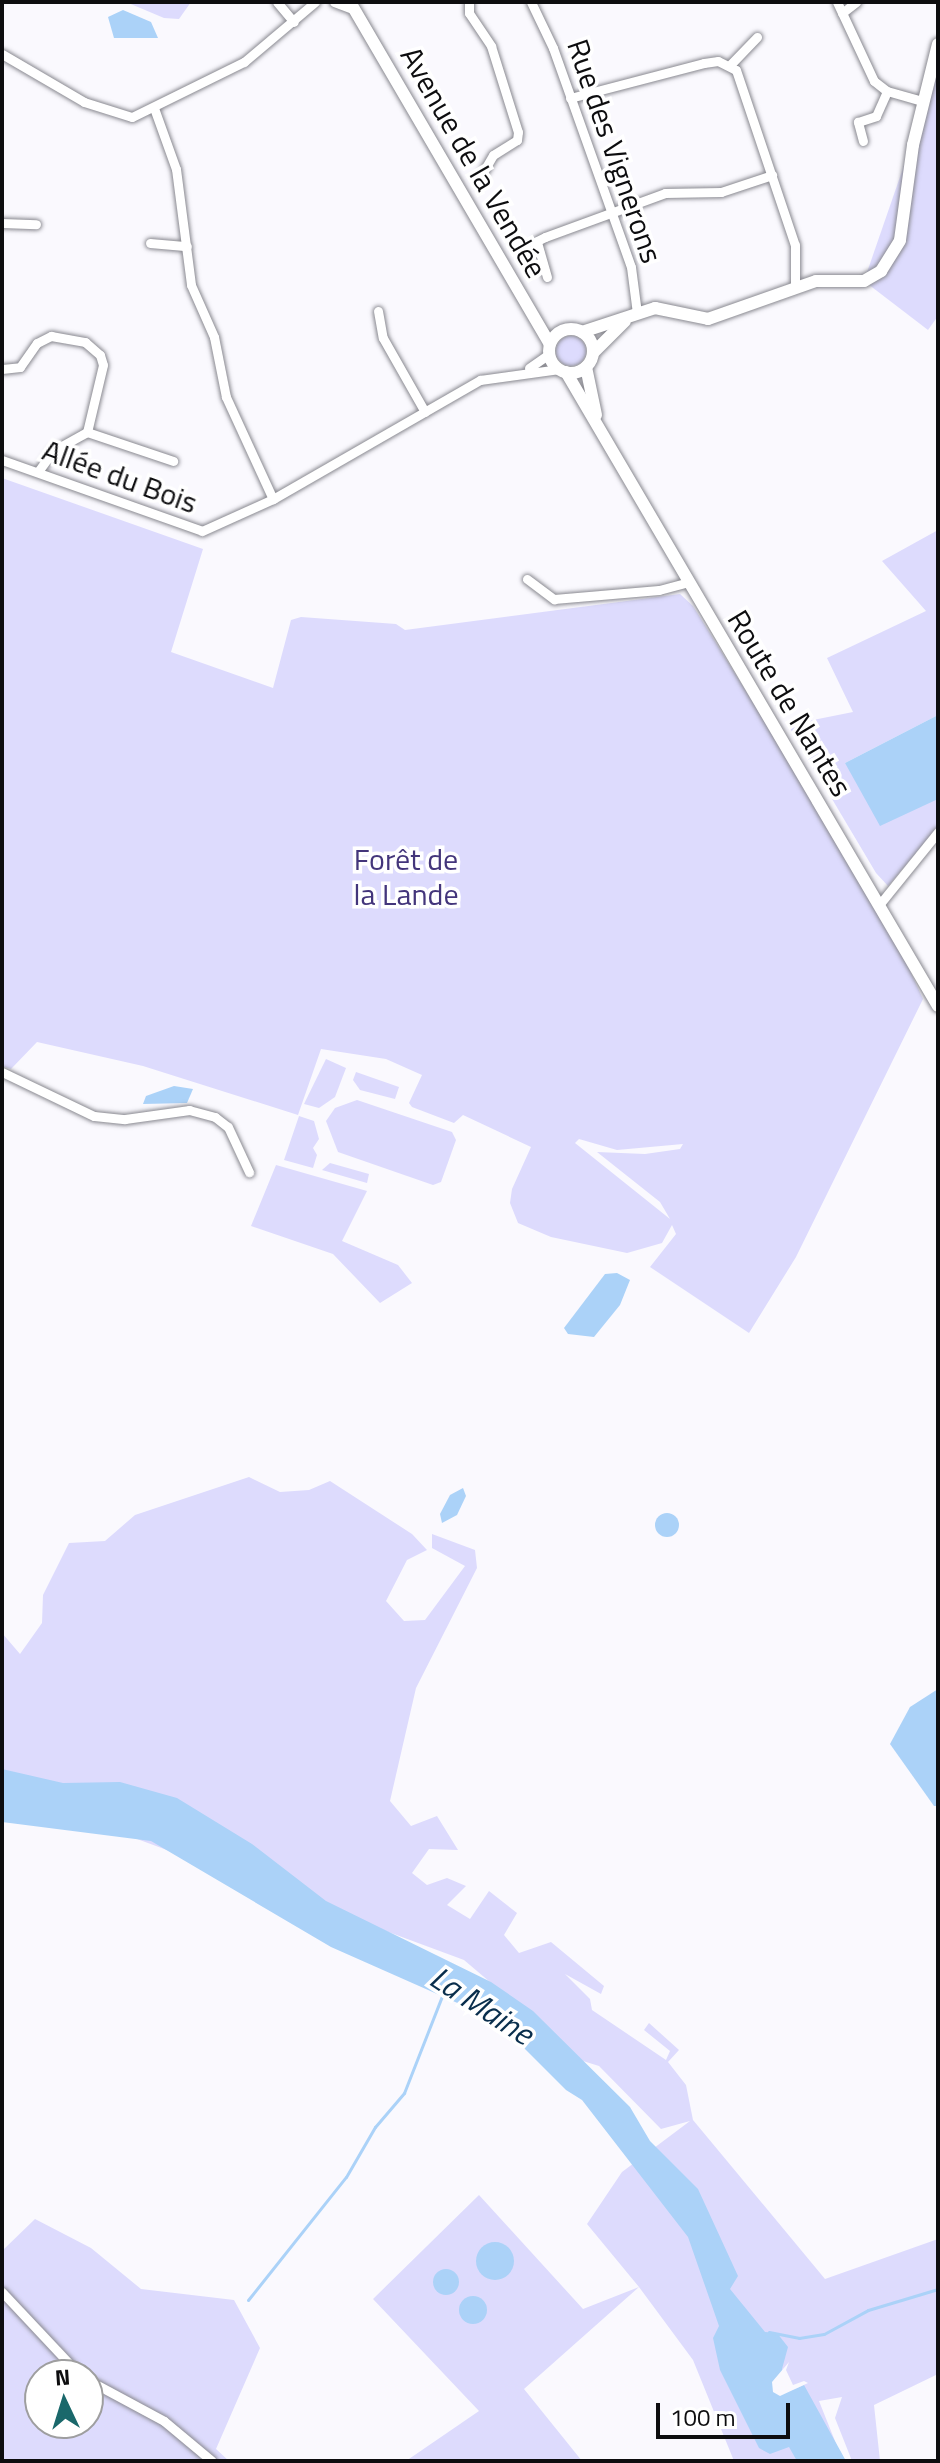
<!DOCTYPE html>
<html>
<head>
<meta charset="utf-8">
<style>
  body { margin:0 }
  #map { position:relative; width:940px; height:2463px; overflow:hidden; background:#faf9fe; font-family:"Titillium Web",sans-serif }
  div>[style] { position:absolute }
  .green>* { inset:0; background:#dddbfd }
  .round { border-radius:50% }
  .water>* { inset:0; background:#abd2f8 }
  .pier>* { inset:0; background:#faf9fe }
  .stream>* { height:3px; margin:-1.5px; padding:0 1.5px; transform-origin:1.5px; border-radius:1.5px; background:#abd2f8 }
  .roads { filter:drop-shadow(0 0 2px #898990) drop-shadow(0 0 2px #898990) }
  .street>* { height:9px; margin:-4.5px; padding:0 4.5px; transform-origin:4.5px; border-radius:4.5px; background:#fff }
  .secondary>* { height:12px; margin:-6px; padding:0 6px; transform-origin:6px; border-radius:6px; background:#fff }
  .secondary>.ring { margin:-6px; padding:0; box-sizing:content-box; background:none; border:12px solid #fff; border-radius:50% }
  span { translate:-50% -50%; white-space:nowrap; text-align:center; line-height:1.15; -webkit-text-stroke:7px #fff; paint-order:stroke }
  .street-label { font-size:30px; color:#0d0d0f }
  .park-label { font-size:30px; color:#43357b }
  .water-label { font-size:32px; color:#092e4c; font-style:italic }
  .frame { position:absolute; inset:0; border:4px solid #0d0d0f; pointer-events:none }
  .north { position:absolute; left:24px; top:2359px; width:80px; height:80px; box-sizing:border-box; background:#fff; border:2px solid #9e9e9f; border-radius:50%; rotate:356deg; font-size:22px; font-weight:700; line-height:32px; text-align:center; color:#0d0d0f }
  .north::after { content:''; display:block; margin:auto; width:28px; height:36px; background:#1a686b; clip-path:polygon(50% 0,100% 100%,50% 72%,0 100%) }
  .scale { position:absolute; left:656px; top:2403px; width:134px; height:36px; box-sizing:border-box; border:4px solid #0d0d0f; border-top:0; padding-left:10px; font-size:24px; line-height:28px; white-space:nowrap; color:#0d0d0f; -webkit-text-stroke:6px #fff; paint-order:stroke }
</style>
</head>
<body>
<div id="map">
  <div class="green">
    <div style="clip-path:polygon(126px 2px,191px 2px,179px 19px,164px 18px)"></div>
    <div style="clip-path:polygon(938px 67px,938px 316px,928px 330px,864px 281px)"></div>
    <div class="round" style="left:556px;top:336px;width:30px;height:30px"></div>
    <div style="clip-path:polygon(evenodd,2px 478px,203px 549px,171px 652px,273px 688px,291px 620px,301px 617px,396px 624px,405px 630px,680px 594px,693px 606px,882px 910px,923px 999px,796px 1257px,749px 1333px,650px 1267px,676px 1234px,672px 1225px,662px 1243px,627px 1253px,551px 1237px,518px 1223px,510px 1203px,512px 1189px,531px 1147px,463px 1115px,454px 1123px,412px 1107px,409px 1103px,422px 1075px,386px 1059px,321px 1049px,298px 1115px,143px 1066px,37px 1042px,11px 1069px,2px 1066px,2px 478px,579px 1139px,617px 1150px,683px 1144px,680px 1149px,645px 1154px,597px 1152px,660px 1202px,670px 1219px,575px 1143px,579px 1139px)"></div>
    <div style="clip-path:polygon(938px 530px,938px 715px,845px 763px,938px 801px,938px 827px,888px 886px,876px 873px,788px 725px,853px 712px,827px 658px,926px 611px,882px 561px)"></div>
    <div style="clip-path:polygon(326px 1059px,346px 1068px,335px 1097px,319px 1108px,304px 1104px)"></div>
    <div style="clip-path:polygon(356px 1072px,399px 1087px,395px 1099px,360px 1090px,353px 1080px)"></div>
    <div style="clip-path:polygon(357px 1100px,452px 1132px,456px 1140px,441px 1182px,433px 1185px,338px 1152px,326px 1121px,335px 1108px)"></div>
    <div style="clip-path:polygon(299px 1116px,314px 1121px,319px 1139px,313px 1148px,317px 1155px,313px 1168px,284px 1160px)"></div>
    <div style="clip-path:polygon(330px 1163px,369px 1174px,367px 1183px,322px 1170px)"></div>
    <div style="clip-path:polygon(276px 1165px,367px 1191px,342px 1241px,398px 1265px,412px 1283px,380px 1303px,333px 1254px,251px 1226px)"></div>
    <div style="clip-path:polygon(249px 1477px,280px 1492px,309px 1490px,330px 1481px,412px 1534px,427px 1550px,407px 1560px,386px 1601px,404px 1621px,425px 1620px,465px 1566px,432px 1548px,432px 1534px,475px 1550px,477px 1568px,416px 1688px,390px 1801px,411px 1826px,437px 1816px,458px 1850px,429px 1849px,412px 1873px,427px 1885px,447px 1878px,466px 1886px,447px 1905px,470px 1919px,489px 1891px,517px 1913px,504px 1935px,519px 1953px,551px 1942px,604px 1986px,601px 1994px,565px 1974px,590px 1999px,592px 2010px,666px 2060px,670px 2051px,644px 2030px,649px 2023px,679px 2050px,668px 2062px,686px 2085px,693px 2120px,825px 2279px,938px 2239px,938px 2374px,874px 2405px,880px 2461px,852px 2461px,835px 2418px,842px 2397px,819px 2401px,843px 2461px,734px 2461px,693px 2360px,639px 2287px,524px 2389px,582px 2461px,406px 2461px,479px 2411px,373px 2299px,479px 2195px,583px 2309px,639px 2287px,587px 2224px,622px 2172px,690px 2121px,661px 2129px,599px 2066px,583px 2061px,464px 1960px,2px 1789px,2px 1633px,20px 1654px,42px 1623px,43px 1595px,69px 1543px,105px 1541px,135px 1515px)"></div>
    <div style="clip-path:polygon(evenodd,35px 2219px,91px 2248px,141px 2289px,234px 2300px,260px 2348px,216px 2449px,229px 2461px,2px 2461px,2px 2251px,35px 2219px,40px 2375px,88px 2375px,88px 2423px,40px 2423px,40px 2375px)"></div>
  </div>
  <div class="water">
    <div style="clip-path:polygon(123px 10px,151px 22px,158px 38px,114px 38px,108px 17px)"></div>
    <div style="clip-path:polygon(938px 715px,938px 799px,880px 826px,845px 763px)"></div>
    <div style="clip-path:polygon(174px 1086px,193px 1089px,187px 1103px,143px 1104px,146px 1096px)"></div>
    <div style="clip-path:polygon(617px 1273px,630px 1280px,620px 1305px,594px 1337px,568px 1334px,564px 1328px,605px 1274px)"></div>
    <div style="clip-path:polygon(463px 1488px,466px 1496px,457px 1515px,442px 1523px,440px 1514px,450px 1495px)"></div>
    <div class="round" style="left:655px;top:1513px;width:24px;height:24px"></div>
    <div style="clip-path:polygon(938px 1689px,938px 1806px,934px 1806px,890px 1744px,910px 1707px)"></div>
    <div style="clip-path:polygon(2px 1769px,63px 1783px,120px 1782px,177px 1798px,252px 1844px,326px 1901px,491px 1982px,533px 2011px,630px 2107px,650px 2141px,698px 2189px,738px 2276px,730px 2289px,765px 2332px,777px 2333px,788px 2347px,782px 2369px,789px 2385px,792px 2390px,804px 2385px,846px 2461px,797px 2461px,789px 2447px,770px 2454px,759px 2448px,720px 2370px,713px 2338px,719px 2326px,688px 2237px,582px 2100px,566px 2090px,511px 2035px,480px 2013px,331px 1947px,151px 1841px,2px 1822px)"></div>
    <div class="round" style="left:476px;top:2242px;width:38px;height:38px"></div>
    <div class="round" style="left:433px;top:2269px;width:26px;height:26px"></div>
    <div class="round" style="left:459px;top:2296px;width:28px;height:28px"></div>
  </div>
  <div class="pier">
    <div style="clip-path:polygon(789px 2362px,786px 2370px,793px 2385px,804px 2381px,808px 2383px,780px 2396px,773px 2392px,772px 2382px)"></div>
  </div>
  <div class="stream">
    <div style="left:248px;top:2300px;width:157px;rotate:-51.5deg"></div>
    <div style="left:346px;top:2177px;width:58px;rotate:-59.9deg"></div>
    <div style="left:375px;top:2127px;width:45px;rotate:-49.5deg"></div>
    <div style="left:404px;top:2093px;width:104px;rotate:-68.6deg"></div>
    <div style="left:769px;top:2332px;width:31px;rotate:11deg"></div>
    <div style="left:799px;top:2338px;width:25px;rotate:-9deg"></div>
    <div style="left:824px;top:2334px;width:50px;rotate:-28.6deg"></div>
    <div style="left:868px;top:2310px;width:73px;rotate:-16.7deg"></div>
  </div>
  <div class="roads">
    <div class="street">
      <div style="left:277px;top:2px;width:26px;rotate:50deg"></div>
      <div style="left:334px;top:2px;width:22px;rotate:21deg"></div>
      <div style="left:469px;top:2px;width:11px;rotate:90deg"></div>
      <div style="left:469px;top:13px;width:40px;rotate:56deg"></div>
      <div style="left:491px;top:46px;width:90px;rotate:72.6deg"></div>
      <div style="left:518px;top:132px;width:8px;rotate:97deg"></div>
      <div style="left:517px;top:140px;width:28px;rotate:148deg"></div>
      <div style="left:493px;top:155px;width:22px;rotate:120deg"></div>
      <div style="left:531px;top:2px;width:51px;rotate:64.4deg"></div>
      <div style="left:553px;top:48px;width:232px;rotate:70.4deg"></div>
      <div style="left:631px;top:267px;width:46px;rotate:82.6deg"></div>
      <div style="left:837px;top:2px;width:87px;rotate:64.9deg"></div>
      <div style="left:874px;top:81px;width:16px;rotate:38deg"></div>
      <div style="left:887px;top:91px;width:37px;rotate:16deg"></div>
      <div style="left:842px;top:13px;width:18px;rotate:-38deg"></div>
      <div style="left:2px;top:54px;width:95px;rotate:30.3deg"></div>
      <div style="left:84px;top:102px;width:50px;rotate:17.4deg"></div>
      <div style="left:132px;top:117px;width:125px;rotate:-26.2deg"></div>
      <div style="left:244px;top:62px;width:93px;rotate:-40.2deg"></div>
      <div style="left:730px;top:65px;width:39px;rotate:-46deg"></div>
      <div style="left:570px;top:98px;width:138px;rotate:-14.6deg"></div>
      <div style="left:704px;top:63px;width:14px;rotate:-8deg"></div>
      <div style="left:718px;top:61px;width:20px;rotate:27deg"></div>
      <div style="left:736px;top:70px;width:185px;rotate:71.4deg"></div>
      <div style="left:795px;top:245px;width:43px;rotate:90deg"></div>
      <div style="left:154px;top:108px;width:65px;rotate:70.2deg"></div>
      <div style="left:176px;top:169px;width:117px;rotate:82.6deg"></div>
      <div style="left:191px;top:285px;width:57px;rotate:66.1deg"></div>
      <div style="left:214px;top:337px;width:61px;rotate:78.7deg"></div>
      <div style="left:226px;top:397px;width:112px;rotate:65.3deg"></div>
      <div style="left:863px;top:141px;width:20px;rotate:-105deg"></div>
      <div style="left:858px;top:122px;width:19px;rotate:-18deg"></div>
      <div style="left:876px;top:116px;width:27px;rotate:-66deg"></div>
      <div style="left:2px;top:223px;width:34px;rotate:2deg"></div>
      <div style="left:150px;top:243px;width:37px;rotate:5deg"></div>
      <div style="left:547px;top:277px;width:37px;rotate:-106deg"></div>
      <div style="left:537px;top:241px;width:9px;rotate:-27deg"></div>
      <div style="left:545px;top:237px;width:128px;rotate:-20.1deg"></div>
      <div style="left:665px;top:193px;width:56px;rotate:-1deg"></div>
      <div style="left:721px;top:192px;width:54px;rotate:-18.4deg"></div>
      <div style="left:378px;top:311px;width:27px;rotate:80deg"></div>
      <div style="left:383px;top:338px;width:85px;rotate:60.4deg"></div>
      <div style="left:529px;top:368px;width:24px;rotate:-35deg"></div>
      <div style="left:2px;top:369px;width:18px;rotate:-6deg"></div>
      <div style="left:20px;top:367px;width:29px;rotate:-55deg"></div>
      <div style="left:37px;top:343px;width:16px;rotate:-27deg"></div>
      <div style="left:51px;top:336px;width:35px;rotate:10deg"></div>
      <div style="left:85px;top:342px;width:20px;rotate:41deg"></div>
      <div style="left:100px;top:355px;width:10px;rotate:73deg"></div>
      <div style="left:103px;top:365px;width:69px;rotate:103.4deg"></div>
      <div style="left:87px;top:432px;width:39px;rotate:151deg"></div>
      <div style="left:53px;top:451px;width:24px;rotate:126deg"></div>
      <div style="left:87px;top:432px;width:91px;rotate:18.6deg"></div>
      <div style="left:2px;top:460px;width:212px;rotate:19.5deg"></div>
      <div style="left:202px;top:531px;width:78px;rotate:-24.3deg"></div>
      <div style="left:273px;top:499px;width:239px;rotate:-29.9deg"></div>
      <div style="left:480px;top:380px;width:80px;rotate:-7.9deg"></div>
      <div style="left:527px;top:579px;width:34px;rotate:37deg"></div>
      <div style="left:554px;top:599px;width:105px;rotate:-4.9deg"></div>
      <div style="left:659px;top:590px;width:30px;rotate:-15deg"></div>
      <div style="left:879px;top:905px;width:94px;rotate:-51.1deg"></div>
      <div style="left:2px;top:1072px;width:102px;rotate:25.6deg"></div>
      <div style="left:94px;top:1116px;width:31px;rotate:6deg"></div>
      <div style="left:125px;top:1119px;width:65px;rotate:-8deg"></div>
      <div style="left:189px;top:1110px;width:27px;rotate:15deg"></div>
      <div style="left:215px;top:1117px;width:16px;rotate:38deg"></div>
      <div style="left:228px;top:1127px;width:50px;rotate:65deg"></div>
      <div style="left:2px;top:2292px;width:114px;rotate:46.8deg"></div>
      <div style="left:88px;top:2380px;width:86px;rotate:28.3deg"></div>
      <div style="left:164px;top:2421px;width:62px;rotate:39.8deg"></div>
    </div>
    <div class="secondary">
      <div style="left:350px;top:2px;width:396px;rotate:59.7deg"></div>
      <div class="ring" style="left:549px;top:329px;width:32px;height:32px"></div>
      <div style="left:582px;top:332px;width:77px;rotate:-18.2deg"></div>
      <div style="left:655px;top:308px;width:54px;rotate:11.7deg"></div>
      <div style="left:708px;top:319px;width:114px;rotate:-19.4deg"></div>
      <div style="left:816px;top:281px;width:48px"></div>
      <div style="left:864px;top:281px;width:20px;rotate:-30deg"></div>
      <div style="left:881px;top:271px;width:36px;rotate:-58deg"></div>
      <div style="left:900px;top:240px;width:96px;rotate:-82.2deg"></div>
      <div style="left:913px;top:145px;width:104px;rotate:-76.1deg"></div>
      <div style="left:593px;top:353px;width:45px;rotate:-45deg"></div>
      <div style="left:586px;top:367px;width:49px;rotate:78.2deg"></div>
      <div style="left:566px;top:372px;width:735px;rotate:59.6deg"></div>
    </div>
  </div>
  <div class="street-label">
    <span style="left:615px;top:151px;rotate:71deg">Rue des Vignerons</span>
    <span style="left:474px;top:162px;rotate:60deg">Avenue de la Vendée</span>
    <span style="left:120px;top:476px;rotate:20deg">Allée du Bois</span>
    <span style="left:790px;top:703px;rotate:59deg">Route de Nantes</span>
  </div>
  <div class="park-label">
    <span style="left:406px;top:876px">Forêt de<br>la Lande</span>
  </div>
  <div class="water-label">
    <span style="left:482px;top:2005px;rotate:33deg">La Maine</span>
  </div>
  <div class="frame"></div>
  <div class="north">N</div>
  <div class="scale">100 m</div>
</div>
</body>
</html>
